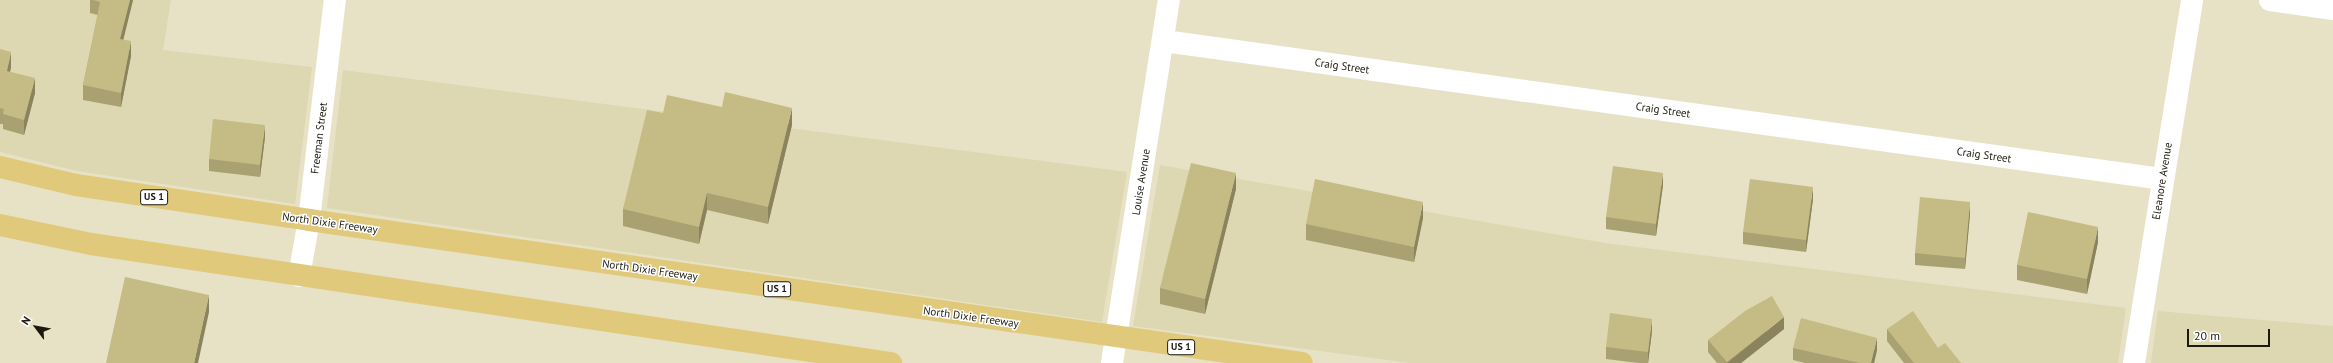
<!DOCTYPE html>
<html>
<head>
<meta charset="utf-8">
<style>
  body { margin:0 }
  #map { position:relative; width:2333px; height:363px; overflow:hidden; background:#e7e2c5; font-family:"PT Sans",sans-serif }
  div>[style] { position:absolute }
  .built>* { inset:0; background:#ddd7b2 }
  .minor>* { height:22px; margin:-11px; padding:0 11px; transform-origin:11px; border-radius:11px; background:#fff }
  .major>* { height:22px; margin:-11px; padding:0 11px; transform-origin:11px; border-radius:11px; background:#e0c97a }
  .wall>* { inset:0; background:#a9a172 }
  .shaded-wall>* { inset:0; background:#8a835d }
  .building>* { inset:0; background:#c5bb85 }
  span { translate:-50% -50%; white-space:nowrap; text-align:center; line-height:1.15; -webkit-text-stroke:3px #fff; paint-order:stroke }
  .shield-label span { padding:1px 3px; background:#fff; border:1px solid; border-radius:3px; -webkit-text-stroke-width:0 }
  .shield-label { font-size:10px; color:#1b190f; font-weight:700 }
  .street-label { font-size:11px; color:#1b190f }
  .north { position:absolute; left:16px; top:307px; width:40px; height:40px; -webkit-text-stroke:3px #fff; paint-order:stroke; rotate:302deg; font-size:11px; font-weight:700; line-height:16px; text-align:center; color:#1b190f }
  .north::after { content:''; display:block; margin:auto; width:14px; height:18px; background:#1b190f; clip-path:polygon(50% 0,100% 100%,50% 72%,0 100%) }
  .scale { position:absolute; left:2187px; top:329px; width:83px; height:18px; box-sizing:border-box; border:2px solid #1b190f; border-top:0; padding-left:5px; font-size:12px; line-height:14px; white-space:nowrap; color:#1b190f; -webkit-text-stroke:3px #fff; paint-order:stroke }
</style>
</head>
<body>
<div id="map">
  <div class="built">
    <div style="clip-path:polygon(0 0,171px 0,163px 50px,312px 67px,295px 204px,77px 171px,0 152px)"></div>
    <div style="clip-path:polygon(343px 70px,1127px 172px,1102px 322px,327px 208px)"></div>
    <div style="clip-path:polygon(1160px 165px,1605px 243px,2126px 308px,2118px 363px,1410px 363px,1133px 326px)"></div>
    <div style="clip-path:polygon(2158px 311px,2333px 326px,2333px 363px,2151px 363px)"></div>
  </div>
  <div class="minor">
    <div style="left:2270px;top:0;width:64px;rotate:8.1deg"></div>
    <div style="left:1164px;top:41px;width:1007px;rotate:7.87deg"></div>
    <div style="left:299px;top:276px;width:57px;rotate:-79.9deg"></div>
    <div style="left:309px;top:220px;width:222px;rotate:-83.3deg"></div>
    <div style="left:1112px;top:363px;width:367px;rotate:-81.1deg"></div>
    <div style="left:2134px;top:363px;width:368px;rotate:-80.9deg"></div>
  </div>
  <div class="major">
    <div style="left:0;top:167px;width:78px;rotate:13.3deg"></div>
    <div style="left:76px;top:185px;width:236px;rotate:8.5deg"></div>
    <div style="left:309px;top:220px;width:1003px;rotate:8.19deg"></div>
    <div style="left:0;top:225px;width:93px;rotate:11.8deg"></div>
    <div style="left:91px;top:244px;width:809px;rotate:8.46deg"></div>
  </div>
  <div class="wall">
    <div style="clip-path:polygon(90px 0,133px 0,123px 40px,131px 56px,121px 107px,83px 100px,83px 85px,98px 15px,90px 13px)"></div>
    <div style="clip-path:polygon(0 49px,11px 67px,10px 72px,35px 93px,24px 135px,3px 129px,3px 124px,0 124px)"></div>
    <div style="clip-path:polygon(663px 113px,792px 125px,768px 224px,707px 210px,699px 244px,623px 226px,623px 209px)"></div>
    <div style="clip-path:polygon(265px 137px,260px 177px,209px 171px,209px 159px)"></div>
    <div style="clip-path:polygon(1663px 185px,1656px 236px,1606px 229px,1606px 217px)"></div>
    <div style="clip-path:polygon(1236px 189px,1205px 314px,1160px 304px,1160px 288px)"></div>
    <div style="clip-path:polygon(1813px 199px,1806px 252px,1743px 244px,1743px 232px)"></div>
    <div style="clip-path:polygon(1970px 214px,1965px 269px,1915px 265px,1915px 253px)"></div>
    <div style="clip-path:polygon(1423px 218px,1414px 262px,1306px 240px,1306px 224px)"></div>
    <div style="clip-path:polygon(2098px 242px,2087px 294px,2017px 280px,2017px 265px)"></div>
    <div style="clip-path:polygon(1784px 329px,1741px 363px,1717px 363px,1708px 352px,1708px 340px)"></div>
    <div style="clip-path:polygon(1887px 329px,1938px 348px,1961px 363px,1904px 363px,1887px 341px)"></div>
    <div style="clip-path:polygon(1652px 331px,1648px 363px,1639px 363px,1606px 359px,1606px 347px)"></div>
    <div style="clip-path:polygon(1793px 348px,1877px 350px,1874px 363px,1805px 363px,1793px 360px)"></div>
  </div>
  <div class="shaded-wall">
    <div style="clip-path:polygon(130px 0,133px 0,120px 53px,120px 39px)"></div>
    <div style="clip-path:polygon(131px 41px,131px 56px,121px 107px,121px 93px)"></div>
    <div style="clip-path:polygon(11px 52px,11px 67px,7px 86px,7px 71px)"></div>
    <div style="clip-path:polygon(35px 78px,35px 93px,24px 135px,24px 120px)"></div>
    <div style="clip-path:polygon(792px 108px,792px 125px,768px 224px,768px 207px)"></div>
    <div style="clip-path:polygon(265px 125px,265px 137px,260px 177px,260px 165px)"></div>
    <div style="clip-path:polygon(1236px 173px,1236px 189px,1205px 314px,1205px 299px)"></div>
    <div style="clip-path:polygon(1663px 173px,1663px 185px,1656px 236px,1656px 224px)"></div>
    <div style="clip-path:polygon(1813px 187px,1813px 199px,1806px 252px,1806px 240px)"></div>
    <div style="clip-path:polygon(707px 193px,707px 210px,699px 244px,699px 227px)"></div>
    <div style="clip-path:polygon(1423px 202px,1423px 218px,1414px 262px,1414px 247px)"></div>
    <div style="clip-path:polygon(1970px 202px,1970px 214px,1965px 269px,1965px 258px)"></div>
    <div style="clip-path:polygon(2098px 227px,2098px 242px,2087px 294px,2087px 279px)"></div>
    <div style="clip-path:polygon(209px 295px,209px 312px,198px 363px,194px 363px)"></div>
    <div style="clip-path:polygon(1784px 317px,1784px 329px,1741px 363px,1727px 363px)"></div>
    <div style="clip-path:polygon(1652px 319px,1652px 331px,1648px 363px,1648px 352px)"></div>
    <div style="clip-path:polygon(1877px 338px,1877px 350px,1874px 363px,1871px 363px)"></div>
  </div>
  <div class="building">
    <div style="clip-path:polygon(93px 0,130px 0,120px 39px,131px 41px,121px 93px,83px 85px,100px 2px)"></div>
    <div style="clip-path:polygon(0 49px,11px 52px,7px 71px,35px 78px,24px 120px,3px 114px,4px 109px,0 108px)"></div>
    <div style="clip-path:polygon(725px 92px,792px 108px,768px 207px,707px 193px,699px 227px,623px 209px,647px 110px,663px 113px,667px 95px,722px 107px)"></div>
    <div style="clip-path:polygon(213px 119px,265px 125px,260px 165px,209px 159px)"></div>
    <div style="clip-path:polygon(1191px 163px,1236px 173px,1205px 299px,1160px 288px)"></div>
    <div style="clip-path:polygon(1613px 166px,1663px 173px,1656px 224px,1606px 217px)"></div>
    <div style="clip-path:polygon(1315px 179px,1423px 202px,1414px 247px,1306px 224px)"></div>
    <div style="clip-path:polygon(1750px 179px,1813px 187px,1806px 240px,1743px 232px)"></div>
    <div style="clip-path:polygon(1920px 197px,1970px 202px,1965px 258px,1915px 253px)"></div>
    <div style="clip-path:polygon(2028px 212px,2098px 227px,2087px 279px,2017px 265px)"></div>
    <div style="clip-path:polygon(125px 277px,209px 295px,194px 363px,106px 363px)"></div>
    <div style="clip-path:polygon(1772px 296px,1784px 317px,1727px 362px,1708px 340px,1745px 311px)"></div>
    <div style="clip-path:polygon(1913px 311px,1938px 348px,1945px 343px,1961px 363px,1914px 363px,1887px 329px)"></div>
    <div style="clip-path:polygon(1610px 313px,1652px 319px,1648px 352px,1606px 347px)"></div>
    <div style="clip-path:polygon(1801px 318px,1877px 338px,1871px 363px,1860px 363px,1793px 348px)"></div>
  </div>
  <div class="shield-label">
    <span style="left:154px;top:197px">US 1</span>
    <span style="left:777px;top:289px">US 1</span>
    <span style="left:1181px;top:347px">US 1</span>
  </div>
  <div class="street-label">
    <span style="left:1342px;top:66px;rotate:8deg">Craig Street</span>
    <span style="left:1663px;top:110px;rotate:8deg">Craig Street</span>
    <span style="left:319px;top:138px;rotate:-83deg">Freeman Street</span>
    <span style="left:1984px;top:155px;rotate:8deg">Craig Street</span>
    <span style="left:2162px;top:181px;rotate:-81deg">Eleanore Avenue</span>
    <span style="left:1141px;top:182px;rotate:-81deg">Louise Avenue</span>
    <span style="left:330px;top:223px;rotate:8deg">North Dixie Freeway</span>
    <span style="left:650px;top:270px;rotate:8deg">North Dixie Freeway</span>
    <span style="left:971px;top:317px;rotate:8deg">North Dixie Freeway</span>
  </div>
  <div class="north">N</div>
  <div class="scale">20 m</div>
</div>
</body>
</html>
